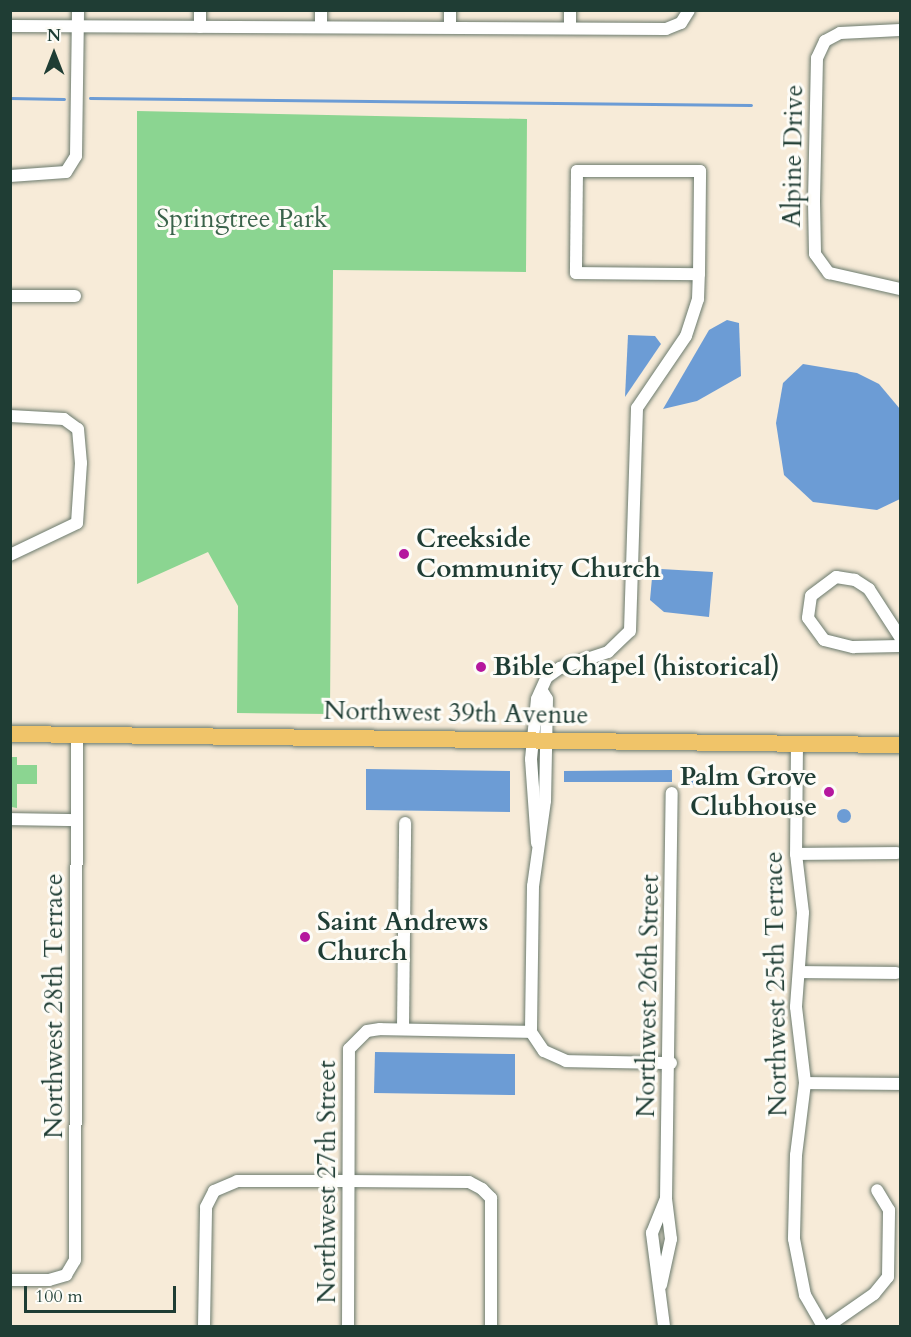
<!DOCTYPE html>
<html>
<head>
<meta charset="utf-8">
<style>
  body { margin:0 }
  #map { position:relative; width:911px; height:1337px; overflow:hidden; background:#f7ebd8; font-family:Cardo,serif }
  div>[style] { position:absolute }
  .green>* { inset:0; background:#8bd591 }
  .water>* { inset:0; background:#6c9cd5 }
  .round { border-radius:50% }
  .stream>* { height:3px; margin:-1.5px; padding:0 1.5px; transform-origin:1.5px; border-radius:1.5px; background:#6c9cd5 }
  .roads { filter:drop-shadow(0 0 2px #6b7a6d) drop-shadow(0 0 2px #6b7a6d) }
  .minor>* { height:12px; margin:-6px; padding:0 6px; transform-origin:6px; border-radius:6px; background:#fff }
  .major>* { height:16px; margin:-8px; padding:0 8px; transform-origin:8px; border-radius:8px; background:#f0c469 }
  .dots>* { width:16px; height:16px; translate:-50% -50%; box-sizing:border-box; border:3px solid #fdfcf7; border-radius:50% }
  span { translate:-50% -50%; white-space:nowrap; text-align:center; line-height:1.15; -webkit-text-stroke:6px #fdfcf7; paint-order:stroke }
  .street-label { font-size:26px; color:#1f3d34 }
  .park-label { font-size:26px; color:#3a634b }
  .poi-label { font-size:26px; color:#1f3d34; font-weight:700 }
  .left { translate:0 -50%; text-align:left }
  .right { translate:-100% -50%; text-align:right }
  .frame { position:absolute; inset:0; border:12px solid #1f3d34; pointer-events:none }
  .north { position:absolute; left:24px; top:24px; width:60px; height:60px; -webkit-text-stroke:4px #fdfcf7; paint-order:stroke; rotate:0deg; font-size:16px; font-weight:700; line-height:24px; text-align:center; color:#1f3d34 }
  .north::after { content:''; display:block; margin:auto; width:21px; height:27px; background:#1f3d34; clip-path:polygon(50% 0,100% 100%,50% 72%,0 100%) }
  .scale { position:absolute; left:24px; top:1286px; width:152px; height:27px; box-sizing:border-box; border:3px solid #1f3d34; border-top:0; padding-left:8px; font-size:18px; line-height:21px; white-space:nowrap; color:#1f3d34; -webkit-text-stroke:4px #fdfcf7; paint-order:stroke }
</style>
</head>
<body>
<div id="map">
  <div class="green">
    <div style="clip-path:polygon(137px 111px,527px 119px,526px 272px,333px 270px,330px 714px,237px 713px,238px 606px,208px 552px,137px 584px)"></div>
    <div style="clip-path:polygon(11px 757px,17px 757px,17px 765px,37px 765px,37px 784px,17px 784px,17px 808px,11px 807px)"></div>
  </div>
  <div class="water">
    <div style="clip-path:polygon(727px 320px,739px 323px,741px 376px,697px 401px,663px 409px,709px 330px)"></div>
    <div style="clip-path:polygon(628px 335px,655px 336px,661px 344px,625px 397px)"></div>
    <div style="clip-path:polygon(803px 364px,857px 373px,879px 384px,900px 409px,900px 499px,877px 510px,813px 502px,784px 475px,776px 423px,783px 383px)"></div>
    <div style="clip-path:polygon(661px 569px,713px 572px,709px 617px,664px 612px,650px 600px,652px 578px)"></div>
    <div style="clip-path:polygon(366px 769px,510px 771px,510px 812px,366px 810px)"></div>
    <div style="clip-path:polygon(672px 770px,672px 782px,564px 782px,564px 771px)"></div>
    <div style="clip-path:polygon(691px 773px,737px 773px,737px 785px,691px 785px)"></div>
    <div class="round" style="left:837px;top:809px;width:14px;height:14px"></div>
    <div style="clip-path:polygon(375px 1052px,515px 1054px,515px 1095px,374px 1093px)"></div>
  </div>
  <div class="stream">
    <div style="left:10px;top:98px;width:54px;rotate:1.1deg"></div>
    <div style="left:90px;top:98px;width:661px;rotate:0.61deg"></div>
  </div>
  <div class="roads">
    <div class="minor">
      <div style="left:200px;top:10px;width:17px;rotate:90deg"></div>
      <div style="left:321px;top:10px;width:17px;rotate:90deg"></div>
      <div style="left:450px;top:10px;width:17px;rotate:90deg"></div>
      <div style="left:10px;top:26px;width:656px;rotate:0.26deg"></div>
      <div style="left:666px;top:29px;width:16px;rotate:-22deg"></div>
      <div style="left:681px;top:23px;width:15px;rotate:-58deg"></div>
      <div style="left:570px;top:27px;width:17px;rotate:-90deg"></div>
      <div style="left:900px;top:30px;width:60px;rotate:177.1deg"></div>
      <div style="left:840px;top:33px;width:17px;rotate:152deg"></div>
      <div style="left:825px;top:41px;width:19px;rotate:115deg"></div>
      <div style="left:817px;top:58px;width:143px;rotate:91.2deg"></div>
      <div style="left:814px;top:201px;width:53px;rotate:88.9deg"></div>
      <div style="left:815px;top:254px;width:24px;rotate:54deg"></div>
      <div style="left:829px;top:273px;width:73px;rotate:12.7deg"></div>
      <div style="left:10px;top:176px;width:56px;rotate:-4.1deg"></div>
      <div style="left:66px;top:172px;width:19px;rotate:-58deg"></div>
      <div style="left:76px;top:156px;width:146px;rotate:-89.2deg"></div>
      <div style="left:10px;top:296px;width:65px"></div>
      <div style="left:10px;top:416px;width:54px;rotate:3.2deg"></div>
      <div style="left:64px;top:419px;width:17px;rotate:36deg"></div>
      <div style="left:78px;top:429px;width:34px;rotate:85deg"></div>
      <div style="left:81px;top:463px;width:60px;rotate:93.8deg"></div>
      <div style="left:77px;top:523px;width:74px;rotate:154.5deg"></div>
      <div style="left:900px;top:637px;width:57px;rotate:-122.9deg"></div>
      <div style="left:869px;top:589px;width:17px;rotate:-147deg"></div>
      <div style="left:855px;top:580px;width:19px;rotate:-171deg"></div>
      <div style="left:836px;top:577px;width:31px;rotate:143deg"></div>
      <div style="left:811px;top:596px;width:22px;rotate:98deg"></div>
      <div style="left:808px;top:618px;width:27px;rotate:54deg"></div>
      <div style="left:824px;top:640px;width:30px;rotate:14deg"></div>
      <div style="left:853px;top:647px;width:47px;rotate:-1.2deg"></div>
      <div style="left:542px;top:691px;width:9px;rotate:58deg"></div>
      <div style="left:547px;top:699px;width:102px;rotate:91.1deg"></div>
      <div style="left:545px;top:801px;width:86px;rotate:98deg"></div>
      <div style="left:533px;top:886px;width:146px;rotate:90.8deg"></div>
      <div style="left:531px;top:1032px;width:23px;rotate:56deg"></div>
      <div style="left:544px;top:1051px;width:24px;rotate:24deg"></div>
      <div style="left:566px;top:1061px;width:105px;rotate:1.1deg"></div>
      <div style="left:797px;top:743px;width:111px;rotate:90.5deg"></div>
      <div style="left:796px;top:854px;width:59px;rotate:83.2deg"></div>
      <div style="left:803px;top:913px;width:94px;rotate:94.3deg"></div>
      <div style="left:796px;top:1007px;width:77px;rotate:83.2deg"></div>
      <div style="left:805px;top:1083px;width:73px;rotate:97.1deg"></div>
      <div style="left:796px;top:1155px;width:84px;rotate:91.4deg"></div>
      <div style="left:794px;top:1239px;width:57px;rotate:78.9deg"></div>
      <div style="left:805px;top:1295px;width:36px;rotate:60deg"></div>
      <div style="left:10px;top:819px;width:67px;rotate:0.9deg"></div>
      <div style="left:537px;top:843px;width:84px;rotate:-94.1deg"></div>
      <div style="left:531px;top:759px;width:60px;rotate:-84.3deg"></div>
      <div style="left:537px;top:699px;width:24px;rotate:-66deg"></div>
      <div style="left:547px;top:677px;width:16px;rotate:-35deg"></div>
      <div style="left:560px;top:668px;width:51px;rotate:-18.4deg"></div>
      <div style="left:608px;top:652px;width:30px;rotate:-44deg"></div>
      <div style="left:630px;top:631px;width:223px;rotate:-88.2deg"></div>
      <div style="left:637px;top:408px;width:87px;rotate:-55.8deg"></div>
      <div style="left:686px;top:336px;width:39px;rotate:-72deg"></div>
      <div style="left:698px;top:299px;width:25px;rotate:-88deg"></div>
      <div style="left:699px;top:274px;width:103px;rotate:-89.4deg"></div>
      <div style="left:700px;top:171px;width:123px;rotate:180deg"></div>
      <div style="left:577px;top:171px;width:102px;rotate:90.6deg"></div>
      <div style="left:576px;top:273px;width:123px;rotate:0.5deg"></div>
      <div style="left:796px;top:854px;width:101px;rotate:-0.6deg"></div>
      <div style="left:799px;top:972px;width:97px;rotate:0.6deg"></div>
      <div style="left:403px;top:1029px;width:206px;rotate:-89.4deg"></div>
      <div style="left:805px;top:1083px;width:95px;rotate:0.6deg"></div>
      <div style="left:10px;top:1280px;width:39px"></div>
      <div style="left:49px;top:1280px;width:18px;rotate:-16deg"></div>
      <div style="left:66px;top:1275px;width:17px;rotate:-59deg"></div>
      <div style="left:75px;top:1260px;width:525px;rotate:-89.78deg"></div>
      <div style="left:661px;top:1285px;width:47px;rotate:-77.7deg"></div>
      <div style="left:671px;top:1239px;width:40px;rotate:-97.1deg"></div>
      <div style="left:666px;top:1199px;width:406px;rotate:-89.2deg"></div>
      <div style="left:204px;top:1326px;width:119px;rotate:-89deg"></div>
      <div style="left:206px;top:1207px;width:18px;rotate:-63deg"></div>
      <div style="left:214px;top:1191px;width:25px;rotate:-23deg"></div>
      <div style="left:237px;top:1181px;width:111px"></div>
      <div style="left:348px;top:1181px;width:121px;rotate:0.5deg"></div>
      <div style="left:469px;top:1182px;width:15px;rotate:28deg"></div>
      <div style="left:482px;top:1189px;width:13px;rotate:45deg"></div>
      <div style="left:491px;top:1198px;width:128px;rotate:90deg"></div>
      <div style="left:348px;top:1326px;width:277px;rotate:-89.8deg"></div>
      <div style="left:349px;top:1049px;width:25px;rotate:-45deg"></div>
      <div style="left:367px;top:1031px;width:13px;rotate:-9deg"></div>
      <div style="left:380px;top:1029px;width:151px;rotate:1.1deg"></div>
      <div style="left:664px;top:1326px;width:94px;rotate:-97.4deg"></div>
      <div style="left:652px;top:1233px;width:37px;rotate:-68deg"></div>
      <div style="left:828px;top:1326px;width:56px;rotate:-34.8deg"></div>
      <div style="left:874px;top:1294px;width:22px;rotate:-51deg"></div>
      <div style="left:888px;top:1277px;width:67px;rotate:-89.1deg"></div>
      <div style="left:889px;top:1210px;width:23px;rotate:-121deg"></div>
    </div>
    <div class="major">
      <div style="left:10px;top:734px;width:890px;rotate:0.71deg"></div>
    </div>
  </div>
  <div class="dots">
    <div style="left:404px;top:554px;background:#b5179e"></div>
    <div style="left:481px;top:667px;background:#b5179e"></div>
    <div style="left:829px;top:792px;background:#b5179e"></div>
    <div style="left:305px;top:937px;background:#b5179e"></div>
  </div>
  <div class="street-label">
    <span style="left:793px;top:156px;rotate:-89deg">Alpine Drive</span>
    <span style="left:456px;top:713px;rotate:1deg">Northwest 39th Avenue</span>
    <span style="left:776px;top:984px;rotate:-91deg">Northwest 25th Terrace</span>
    <span style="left:648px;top:996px;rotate:-89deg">Northwest 26th Street</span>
    <span style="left:54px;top:1006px;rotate:-90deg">Northwest 28th Terrace</span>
    <span style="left:327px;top:1182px;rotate:-90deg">Northwest 27th Street</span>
  </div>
  <div class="park-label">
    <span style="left:242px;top:219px">Springtree Park</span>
  </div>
  <div class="poi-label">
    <span class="left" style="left:416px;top:554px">Creekside<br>Community Church</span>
    <span class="left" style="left:493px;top:667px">Bible Chapel (historical)</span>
    <span class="right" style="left:817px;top:792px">Palm Grove<br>Clubhouse</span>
    <span class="left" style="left:317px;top:937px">Saint Andrews<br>Church</span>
  </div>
  <div class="frame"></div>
  <div class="north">N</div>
  <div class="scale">100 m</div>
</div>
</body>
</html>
